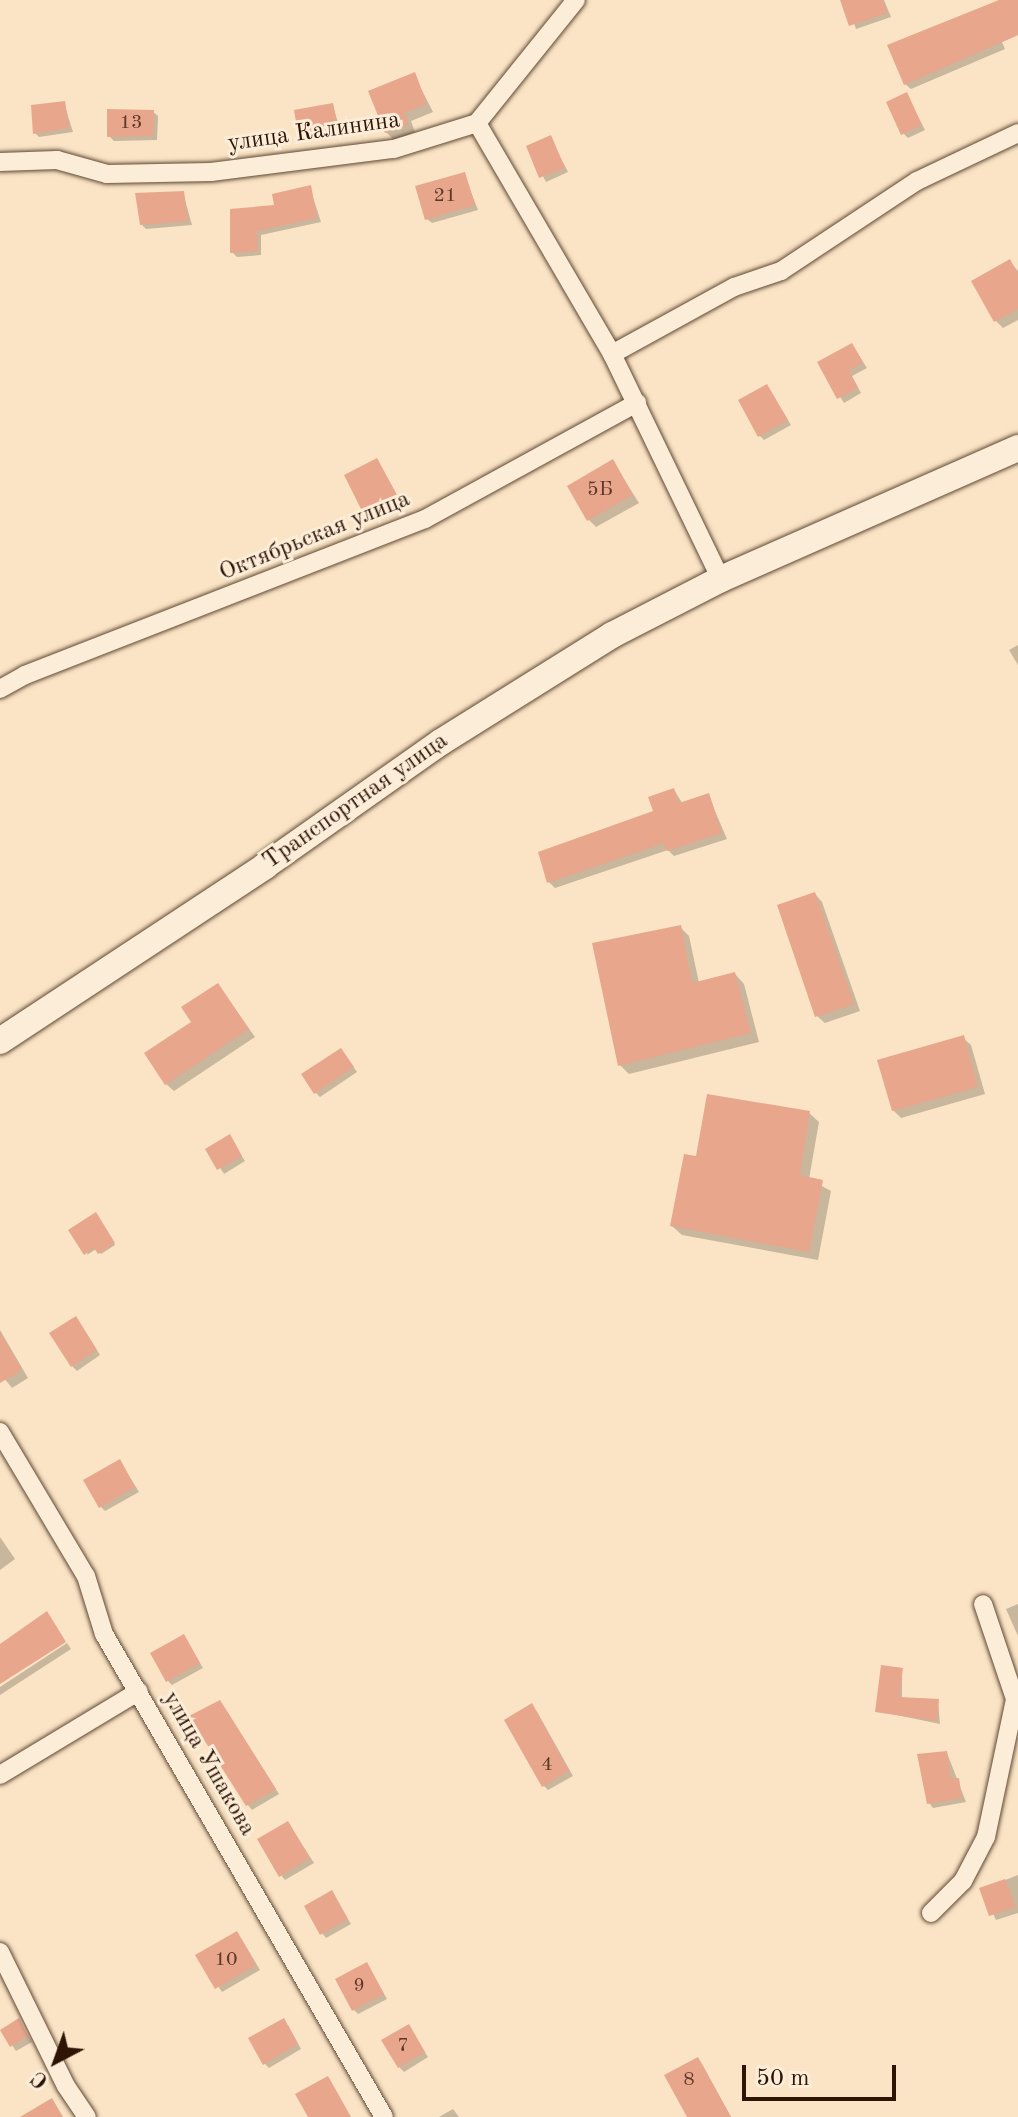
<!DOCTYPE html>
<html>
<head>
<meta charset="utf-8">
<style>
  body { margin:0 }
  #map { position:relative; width:1018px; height:2117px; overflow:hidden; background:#fae4c5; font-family:"Old Standard TT",serif }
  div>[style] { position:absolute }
  .shadow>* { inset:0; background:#0003 }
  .building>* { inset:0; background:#e8a68c }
  .roads { filter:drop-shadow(0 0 2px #604834) drop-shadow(0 0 2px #604834) }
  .street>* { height:18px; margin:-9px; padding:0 9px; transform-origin:9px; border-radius:9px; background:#fcedd9 }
  .secondary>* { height:26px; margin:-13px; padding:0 13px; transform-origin:13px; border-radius:13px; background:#fcedd9 }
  span { translate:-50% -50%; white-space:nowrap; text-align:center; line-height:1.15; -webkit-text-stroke:6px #fcedd9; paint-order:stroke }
  .number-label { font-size:20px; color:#5c3826 }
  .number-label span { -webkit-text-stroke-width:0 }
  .street-label { font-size:24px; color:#2d1404 }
  .north { position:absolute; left:16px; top:2021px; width:80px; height:80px; -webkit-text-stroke:6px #fcedd9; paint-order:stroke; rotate:221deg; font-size:22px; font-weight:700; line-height:32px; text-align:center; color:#2d1404 }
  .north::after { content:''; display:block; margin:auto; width:28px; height:36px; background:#2d1404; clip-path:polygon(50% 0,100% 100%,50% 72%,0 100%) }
  .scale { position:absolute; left:742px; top:2065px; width:154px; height:36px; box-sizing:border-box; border:4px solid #2d1404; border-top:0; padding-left:10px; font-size:24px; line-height:28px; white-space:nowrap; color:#2d1404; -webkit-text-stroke:6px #fcedd9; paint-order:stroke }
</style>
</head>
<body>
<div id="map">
  <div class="shadow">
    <div style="clip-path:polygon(846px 0,884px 0,891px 17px,856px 29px)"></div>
    <div style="clip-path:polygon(1003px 0,1018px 0,1018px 35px,1002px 42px,1005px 49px,911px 89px,905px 84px)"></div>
    <div style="clip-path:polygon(414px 75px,433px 112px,411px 121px,415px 132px,394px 140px,386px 132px)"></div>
    <div style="clip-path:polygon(906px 94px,925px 130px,908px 138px,903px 133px)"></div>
    <div style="clip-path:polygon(64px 103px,73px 132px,39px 137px,35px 133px)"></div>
    <div style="clip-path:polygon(332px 105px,341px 131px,305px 138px,300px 133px)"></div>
    <div style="clip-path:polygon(153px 112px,158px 116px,157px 140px,114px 141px,109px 136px)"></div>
    <div style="clip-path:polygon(550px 137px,568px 172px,546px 182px,528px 147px)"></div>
    <div style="clip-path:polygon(464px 174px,478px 210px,432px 223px,427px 219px)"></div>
    <div style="clip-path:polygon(310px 188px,321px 222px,261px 235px,261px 255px,237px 257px,232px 252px,276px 207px)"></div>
    <div style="clip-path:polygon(183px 193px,192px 225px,146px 229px,142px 225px)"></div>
    <div style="clip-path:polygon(1010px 262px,1018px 271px,1018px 320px,1003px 328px,996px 321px)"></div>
    <div style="clip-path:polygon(852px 345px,867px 368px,852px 376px,861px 393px,844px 403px,819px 363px)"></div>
    <div style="clip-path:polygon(767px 386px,791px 425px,764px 440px,759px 435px)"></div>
    <div style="clip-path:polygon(377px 460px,401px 502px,370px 518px,366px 513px)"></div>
    <div style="clip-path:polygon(613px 462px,639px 503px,596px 527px,589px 520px)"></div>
    <div style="clip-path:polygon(1018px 645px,1018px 665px,1009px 650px)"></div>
    <div style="clip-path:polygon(674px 790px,683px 804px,708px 795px,727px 839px,674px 856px,668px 850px,555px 888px,549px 882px,656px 813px)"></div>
    <div style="clip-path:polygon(815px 894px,822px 902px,860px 1011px,825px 1023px,817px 1016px)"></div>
    <div style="clip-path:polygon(680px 927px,689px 936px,699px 983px,735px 974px,744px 984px,759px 1042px,629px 1074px,620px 1065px)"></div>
    <div style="clip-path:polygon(218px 985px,255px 1037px,174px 1091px,166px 1084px,193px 1023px)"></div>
    <div style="clip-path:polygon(963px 1038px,971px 1045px,985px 1094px,901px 1118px,893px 1110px)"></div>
    <div style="clip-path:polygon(345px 1055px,357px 1072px,320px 1097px,315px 1092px)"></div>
    <div style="clip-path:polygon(809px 1113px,819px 1122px,809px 1179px,831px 1191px,818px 1260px,682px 1235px,672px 1226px,698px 1158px)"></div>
    <div style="clip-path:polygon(229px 1137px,245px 1161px,224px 1174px,208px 1149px)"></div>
    <div style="clip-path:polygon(97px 1217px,115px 1245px,101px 1254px,96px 1249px,87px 1255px)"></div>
    <div style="clip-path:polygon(80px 1324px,100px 1355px,77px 1371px,72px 1366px)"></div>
    <div style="clip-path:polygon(0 1330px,28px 1378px,12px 1388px,0 1373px)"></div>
    <div style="clip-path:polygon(120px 1461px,139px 1492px,105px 1511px,101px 1507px)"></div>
    <div style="clip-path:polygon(0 1537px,15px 1559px,0 1570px)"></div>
    <div style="clip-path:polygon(1018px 1604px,1018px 1636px,1006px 1609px)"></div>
    <div style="clip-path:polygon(184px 1637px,203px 1668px,172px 1685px,167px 1680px)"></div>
    <div style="clip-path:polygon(67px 1643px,71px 1649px,0 1695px,0 1687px)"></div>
    <div style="clip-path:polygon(902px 1670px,902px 1699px,938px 1701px,940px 1724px,877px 1711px)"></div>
    <div style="clip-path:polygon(224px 1707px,279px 1794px,252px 1810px,248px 1805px)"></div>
    <div style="clip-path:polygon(536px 1710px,573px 1776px,548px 1790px,543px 1785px)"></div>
    <div style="clip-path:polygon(947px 1753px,966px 1802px,933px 1808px,929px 1803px)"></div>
    <div style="clip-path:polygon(288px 1823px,314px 1863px,285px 1880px,281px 1875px)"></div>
    <div style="clip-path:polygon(1018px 1875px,1018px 1913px,996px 1920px,982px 1889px)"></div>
    <div style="clip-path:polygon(331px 1892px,351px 1924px,326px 1938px,322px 1933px)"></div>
    <div style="clip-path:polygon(241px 1938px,260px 1970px,222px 1992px,198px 1956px)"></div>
    <div style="clip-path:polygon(367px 1964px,387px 1999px,358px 2014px,353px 2009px)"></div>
    <div style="clip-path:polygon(19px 2021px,32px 2042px,16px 2051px,2px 2030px)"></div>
    <div style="clip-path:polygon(288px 2025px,301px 2049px,269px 2068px,264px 2063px)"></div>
    <div style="clip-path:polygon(409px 2027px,428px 2057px,404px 2072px,399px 2067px)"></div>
    <div style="clip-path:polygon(698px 2059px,702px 2064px,731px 2117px,690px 2117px)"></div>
    <div style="clip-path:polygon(453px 2109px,459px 2117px,439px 2117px)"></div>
  </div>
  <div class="building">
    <div style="clip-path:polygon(840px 0,883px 0,887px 13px,849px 26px)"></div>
    <div style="clip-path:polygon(999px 0,1018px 0,1018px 35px,904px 85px,887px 45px)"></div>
    <div style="clip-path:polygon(415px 72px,427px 104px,404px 113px,409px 124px,385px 133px,368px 91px)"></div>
    <div style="clip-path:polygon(907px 92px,922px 125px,901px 135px,886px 102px)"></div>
    <div style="clip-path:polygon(65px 101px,69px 128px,33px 134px,31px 105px)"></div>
    <div style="clip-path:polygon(333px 103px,338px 126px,298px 134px,294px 110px)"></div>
    <div style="clip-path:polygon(107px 109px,154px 110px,153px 136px,107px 137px)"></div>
    <div style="clip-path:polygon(551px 135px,565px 168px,539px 178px,526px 146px)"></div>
    <div style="clip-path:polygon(465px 172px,475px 205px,425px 220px,415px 186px)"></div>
    <div style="clip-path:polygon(311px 185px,317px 218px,257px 231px,258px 251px,230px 253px,230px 209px,274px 205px,272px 194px)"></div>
    <div style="clip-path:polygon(184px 191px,188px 221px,140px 225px,135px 193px)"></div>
    <div style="clip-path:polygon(1010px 259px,1018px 274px,1018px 309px,994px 322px,971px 281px)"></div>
    <div style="clip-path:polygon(852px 343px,863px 362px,849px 371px,858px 388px,837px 399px,817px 362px)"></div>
    <div style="clip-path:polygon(767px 384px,788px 420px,758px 437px,738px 400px)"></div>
    <div style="clip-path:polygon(377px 458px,398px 497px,364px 515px,344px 475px)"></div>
    <div style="clip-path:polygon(613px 459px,633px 495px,587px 521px,567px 486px)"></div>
    <div style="clip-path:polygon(674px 788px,679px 803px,709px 793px,722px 833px,667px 851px,664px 843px,547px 883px,538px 852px,653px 811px,648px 797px)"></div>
    <div style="clip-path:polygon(815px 892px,854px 1004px,815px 1017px,777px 905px)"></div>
    <div style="clip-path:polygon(681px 925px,692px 983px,735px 972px,751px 1033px,618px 1066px,592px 943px)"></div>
    <div style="clip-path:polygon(218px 983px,249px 1029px,165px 1085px,144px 1053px,191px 1022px,181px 1007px)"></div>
    <div style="clip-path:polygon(964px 1035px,978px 1087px,892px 1111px,877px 1060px)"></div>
    <div style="clip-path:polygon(341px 1048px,354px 1067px,314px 1094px,301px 1074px)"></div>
    <div style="clip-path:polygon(707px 1094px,810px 1111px,800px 1175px,823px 1180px,809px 1252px,670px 1226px,684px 1154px,696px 1156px)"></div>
    <div style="clip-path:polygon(230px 1134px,242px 1156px,217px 1170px,205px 1149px)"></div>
    <div style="clip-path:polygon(96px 1212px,115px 1243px,98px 1254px,94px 1248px,84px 1255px,68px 1230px)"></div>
    <div style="clip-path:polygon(76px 1316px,97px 1350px,71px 1367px,49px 1333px)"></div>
    <div style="clip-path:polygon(0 1332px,22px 1370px,0 1383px)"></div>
    <div style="clip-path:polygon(120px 1459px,135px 1487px,99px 1508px,83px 1480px)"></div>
    <div style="clip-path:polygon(47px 1611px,66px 1642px,0 1684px,0 1644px)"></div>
    <div style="clip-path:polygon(184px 1634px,200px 1663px,166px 1682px,150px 1653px)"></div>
    <div style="clip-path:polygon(881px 1665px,903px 1668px,899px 1697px,939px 1699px,937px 1721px,875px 1712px)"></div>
    <div style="clip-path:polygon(220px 1700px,276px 1789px,246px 1806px,189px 1716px)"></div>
    <div style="clip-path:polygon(532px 1703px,569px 1771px,542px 1787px,504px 1720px)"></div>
    <div style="clip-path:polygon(947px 1751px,951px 1779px,959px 1778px,962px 1798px,927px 1804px,917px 1754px)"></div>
    <div style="clip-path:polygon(288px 1821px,310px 1858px,279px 1877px,257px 1839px)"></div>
    <div style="clip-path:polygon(1005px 1879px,1016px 1907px,989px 1916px,979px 1888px)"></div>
    <div style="clip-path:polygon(332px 1890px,348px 1919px,320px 1935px,304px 1906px)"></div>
    <div style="clip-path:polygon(237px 1931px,256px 1965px,215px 1989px,195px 1955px)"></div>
    <div style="clip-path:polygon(367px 1962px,384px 1994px,352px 2011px,335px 1979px)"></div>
    <div style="clip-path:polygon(19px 2018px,28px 2036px,10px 2047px,0 2030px)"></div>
    <div style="clip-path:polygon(284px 2018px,298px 2044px,263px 2065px,248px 2038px)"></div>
    <div style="clip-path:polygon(409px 2024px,425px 2052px,398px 2068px,381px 2040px)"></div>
    <div style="clip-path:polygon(698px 2057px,721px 2099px,731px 2117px,687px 2117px,664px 2075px)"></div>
    <div style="clip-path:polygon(328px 2076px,351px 2117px,308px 2117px,295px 2094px)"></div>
    <div style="clip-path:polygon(52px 2098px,63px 2117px,20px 2117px)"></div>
  </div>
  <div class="roads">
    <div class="street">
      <div style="left:477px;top:123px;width:268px;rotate:59.7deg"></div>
      <div style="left:612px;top:354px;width:250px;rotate:64.2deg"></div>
      <div style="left:0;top:162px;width:57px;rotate:-2deg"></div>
      <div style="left:57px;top:160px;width:52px;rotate:15.6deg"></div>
      <div style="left:107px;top:174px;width:104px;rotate:-1.1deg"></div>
      <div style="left:211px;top:172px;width:184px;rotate:-7.2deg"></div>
      <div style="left:394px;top:149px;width:87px;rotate:-17.4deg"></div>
      <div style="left:477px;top:123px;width:158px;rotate:-51.2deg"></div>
      <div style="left:612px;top:354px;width:139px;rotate:-28.8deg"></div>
      <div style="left:734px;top:287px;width:50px;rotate:-18.8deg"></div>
      <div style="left:781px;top:271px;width:163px;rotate:-33.5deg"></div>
      <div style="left:917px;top:181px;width:112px;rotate:-25.4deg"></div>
      <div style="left:0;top:689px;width:29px;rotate:-29deg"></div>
      <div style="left:25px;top:675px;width:429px;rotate:-21.3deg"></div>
      <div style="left:425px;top:519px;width:242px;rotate:-28.7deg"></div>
      <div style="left:0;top:1432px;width:168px;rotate:59.2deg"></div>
      <div style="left:86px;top:1576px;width:61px;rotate:72.8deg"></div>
      <div style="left:104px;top:1634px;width:558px;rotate:59.9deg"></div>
      <div style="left:0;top:1775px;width:162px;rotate:-31.1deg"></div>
      <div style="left:931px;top:1913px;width:45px;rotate:-45deg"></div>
      <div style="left:963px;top:1881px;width:50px;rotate:-62.4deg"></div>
      <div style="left:986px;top:1837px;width:141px;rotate:-78.1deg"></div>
      <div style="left:1015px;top:1699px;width:100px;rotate:-108.6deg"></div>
      <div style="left:0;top:1952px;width:149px;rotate:63.8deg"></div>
      <div style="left:66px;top:2086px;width:37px;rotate:56deg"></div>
    </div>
    <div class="secondary">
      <div style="left:0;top:1041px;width:318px;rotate:-33.4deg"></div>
      <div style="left:265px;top:866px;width:215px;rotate:-35.2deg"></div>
      <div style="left:441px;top:742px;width:202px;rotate:-32deg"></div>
      <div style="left:612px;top:635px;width:123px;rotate:-27.2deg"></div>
      <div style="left:721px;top:579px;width:325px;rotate:-23.8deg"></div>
    </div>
  </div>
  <div class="number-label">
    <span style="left:131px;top:123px">13</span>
    <span style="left:445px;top:196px">21</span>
    <span style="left:600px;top:490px">5Б</span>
    <span style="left:547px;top:1765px">4</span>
    <span style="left:226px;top:1960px">10</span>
    <span style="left:359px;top:1986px">9</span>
    <span style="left:403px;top:2046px">7</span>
    <span style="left:689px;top:2080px">8</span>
  </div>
  <div class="street-label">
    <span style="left:314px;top:133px;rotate:-8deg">улица Калинина</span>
    <span style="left:315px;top:537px;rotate:-22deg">Октябрьская улица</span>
    <span style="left:356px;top:802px;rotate:-35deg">Транспортная улица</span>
    <span style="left:208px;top:1764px;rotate:60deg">улица Ушакова</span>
  </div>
  <div class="north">С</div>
  <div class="scale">50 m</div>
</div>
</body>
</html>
